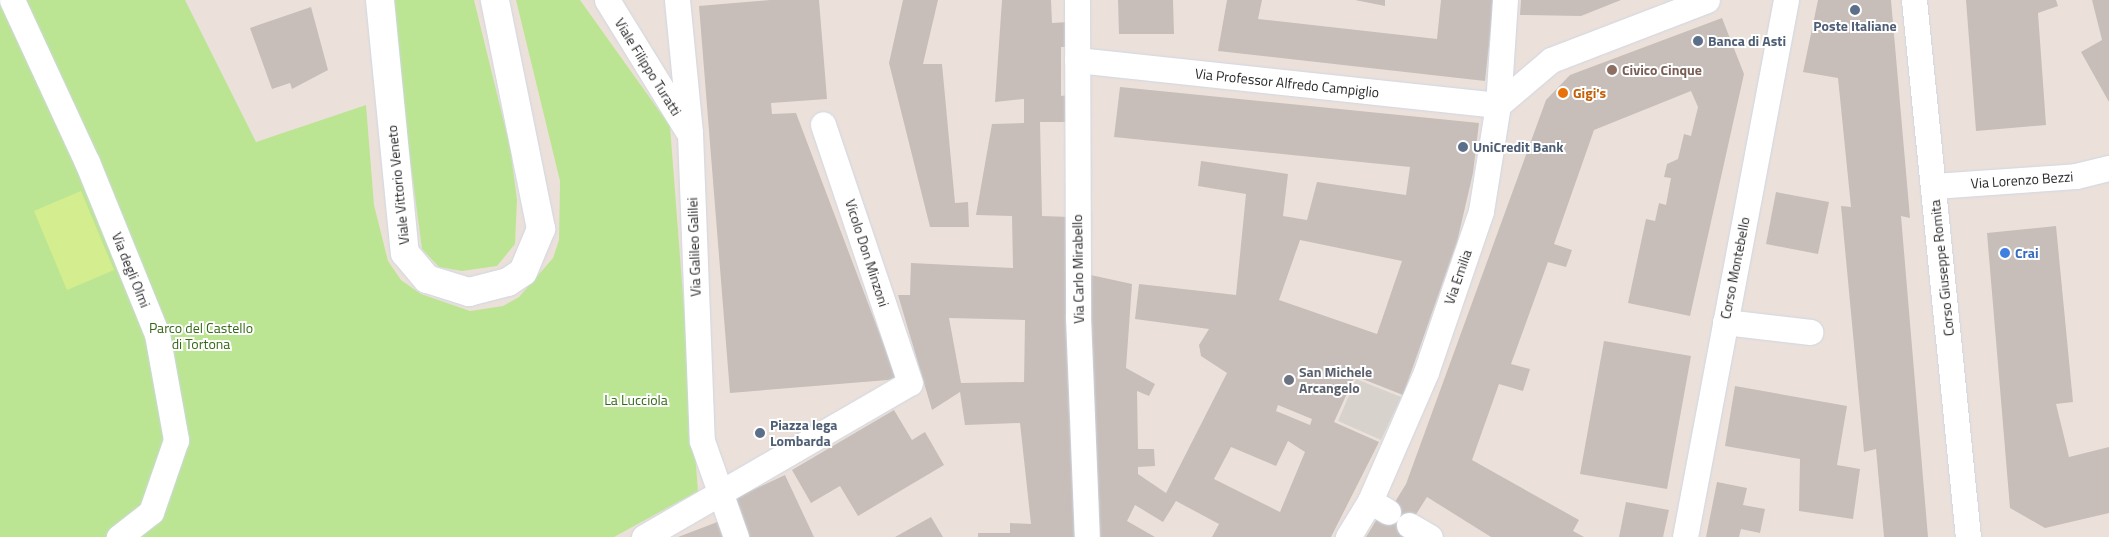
<!DOCTYPE html>
<html>
<head>
<meta charset="utf-8">
<style>
  body { margin:0 }
  #map { position:relative; width:2109px; height:537px; overflow:hidden; background:#ece1da; font-family:"Titillium Web",sans-serif }
  div>[style] { position:absolute }
  .green>* { inset:0; background:#bce593 }
  .pitch>* { inset:0; background:#d4ed8e }
  .plaza>* { inset:0; background:#d8d2cd }
  .building>* { inset:0; background:#c7beb9 }
  .roads { filter:drop-shadow(0 0 1px #cfd6e3) drop-shadow(0 0 1px #cfd6e3) }
  .street>* { height:25px; margin:-12.5px; padding:0 12.5px; transform-origin:12.5px; border-radius:12.5px; background:#fff }
  .secondary>* { height:28px; margin:-14px; padding:0 14px; transform-origin:14px; border-radius:14px; background:#fff }
  .dots>* { width:14px; height:14px; translate:-50% -50%; box-sizing:border-box; border:2px solid #fff; border-radius:50% }
  span { translate:-50% -50%; white-space:nowrap; text-align:center; line-height:1.15; -webkit-text-stroke:4px #fff; paint-order:stroke }
  .service-label { font-size:14px; color:#4e5e75; font-weight:700 }
  .left { translate:0 -50%; text-align:left }
  .street-label { font-size:14px; color:#292929 }
  .education-label { font-size:14px; color:#785e54; font-weight:700 }
  .food-label { font-size:14px; color:#c56008; font-weight:700 }
  .shop-label { font-size:14px; color:#366cbe; font-weight:700 }
  .park-label { font-size:14px; color:#346816 }
  .worship-label { font-size:14px; color:#5b616d; font-weight:700 }
</style>
</head>
<body>
<div id="map">
  <div class="green">
    <div style="clip-path:polygon(0 0,185px 0,256px 142px,366px 105px,374px 205px,388px 261px,401px 280px,421px 294px,470px 311px,503px 306px,519px 297px,553px 258px,559px 240px,560px 181px,516px 0,580px 0,670px 126px,698px 491px,614px 537px,0 537px)"></div>
    <div style="clip-path:polygon(389px 0,474px 0,510px 147px,517px 200px,515px 244px,497px 266px,462px 271px,439px 267px,422px 249px)"></div>
  </div>
  <div class="pitch">
    <div style="clip-path:polygon(81px 191px,114px 270px,67px 290px,34px 211px)"></div>
  </div>
  <div class="plaza">
    <div style="clip-path:polygon(1356px 379px,1401px 397px,1381px 440px,1338px 421px)"></div>
  </div>
  <div class="building">
    <div style="clip-path:polygon(770px 0,819px 0,827px 99px,771px 103px,772px 114px,796px 113px,896px 377px,888px 380px,730px 393px,699px 6px)"></div>
    <div style="clip-path:polygon(903px 0,938px 0,923px 64px,942px 64px,955px 203px,968px 202px,969px 227px,930px 227px,889px 63px)"></div>
    <div style="clip-path:polygon(evenodd,1002px 0,1051px 0,1052px 23px,1068px 22px,1068px 47px,1061px 47px,1061px 96px,1068px 95px,1068px 122px,1040px 122px,1042px 216px,1070px 217px,1082px 537px,978px 537px,978px 533px,1010px 533px,1010px 523px,1031px 524px,1020px 423px,965px 425px,960px 392px,932px 410px,898px 295px,910px 295px,911px 263px,1013px 268px,1012px 216px,976px 215px,992px 124px,1024px 123px,1024px 99px,995px 102px,1002px 0,949px 318px,1025px 320px,1024px 382px,961px 383px,949px 318px)"></div>
    <div style="clip-path:polygon(1118px 0,1173px 0,1174px 34px,1119px 34px)"></div>
    <div style="clip-path:polygon(1227px 0,1262px 0,1258px 19px,1437px 39px,1441px 0,1494px 0,1485px 81px,1218px 51px)"></div>
    <div style="clip-path:polygon(1355px 0,1385px 0,1385px 6px)"></div>
    <div style="clip-path:polygon(1521px 0,1621px 0,1581px 16px,1520px 15px)"></div>
    <div style="clip-path:polygon(1818px 0,1891px 0,1910px 218px,1901px 216px,1928px 537px,1884px 537px,1876px 449px,1864px 452px,1841px 206px,1851px 207px,1838px 78px,1803px 72px)"></div>
    <div style="clip-path:polygon(1966px 0,2056px 0,2058px 6px,2038px 13px,2046px 125px,1976px 131px)"></div>
    <div style="clip-path:polygon(2092px 0,2109px 0,2109px 102px,2081px 52px,2102px 40px)"></div>
    <div style="clip-path:polygon(311px 7px,328px 70px,292px 89px,290px 83px,272px 89px,250px 28px)"></div>
    <div style="clip-path:polygon(1722px 18px,1744px 74px,1690px 316px,1628px 303px,1646px 219px,1655px 221px,1659px 203px,1666px 205px,1671px 178px,1664px 177px,1667px 164px,1678px 159px,1684px 134px,1691px 136px,1698px 107px,1691px 91px,1594px 130px,1554px 244px,1572px 250px,1566px 267px,1548px 262px,1511px 364px,1530px 369px,1523px 391px,1499px 384px,1472px 460px,1579px 520px,1573px 531px,1584px 537px,1491px 537px,1427px 497px,1403px 535px,1406px 537px,1366px 537px,1377px 519px,1382px 523px,1406px 484px,1546px 100px,1570px 75px)"></div>
    <div style="clip-path:polygon(evenodd,1120px 87px,1479px 123px,1473px 173px,1457px 242px,1403px 395px,1355px 376px,1334px 422px,1379px 442px,1331px 537px,1212px 537px,1219px 524px,1176px 501px,1163px 522px,1135px 505px,1127px 521px,1155px 537px,1093px 537px,1086px 274px,1132px 284px,1126px 368px,1155px 384px,1149px 396px,1137px 391px,1138px 449px,1154px 449px,1155px 466px,1138px 467px,1138px 474px,1166px 493px,1227px 373px,1201px 356px,1199px 345px,1209px 329px,1135px 319px,1139px 284px,1236px 295px,1246px 194px,1198px 186px,1201px 161px,1288px 174px,1283px 216px,1307px 220px,1317px 182px,1406px 195px,1410px 167px,1114px 137px,1120px 87px,1300px 240px,1402px 261px,1377px 334px,1279px 300px,1300px 240px,1120px 87px,1278px 405px,1312px 419px,1310px 425px,1276px 411px,1278px 405px,1120px 87px,1288px 441px,1305px 452px,1280px 512px,1214px 479px,1231px 447px,1276px 466px,1288px 441px)"></div>
    <div style="clip-path:polygon(1776px 192px,1829px 202px,1818px 254px,1766px 244px)"></div>
    <div style="clip-path:polygon(2056px 226px,2073px 402px,2056px 404px,2069px 457px,2109px 447px,2109px 513px,2045px 528px,2010px 508px,1987px 233px)"></div>
    <div style="clip-path:polygon(1604px 341px,1691px 356px,1667px 489px,1580px 474px)"></div>
    <div style="clip-path:polygon(1735px 386px,1847px 406px,1837px 465px,1860px 469px,1853px 519px,1799px 511px,1800px 459px,1725px 446px)"></div>
    <div style="clip-path:polygon(894px 410px,912px 440px,925px 432px,944px 465px,858px 516px,840px 486px,811px 503px,792px 470px)"></div>
    <div style="clip-path:polygon(785px 475px,814px 537px,748px 537px,731px 500px)"></div>
    <div style="clip-path:polygon(1717px 482px,1747px 488px,1743px 505px,1765px 509px,1760px 533px,1741px 529px,1739px 537px,1706px 537px)"></div>
    <div style="clip-path:polygon(1626px 502px,1669px 510px,1663px 537px,1619px 537px)"></div>
    <div style="clip-path:polygon(931px 517px,943px 537px,895px 537px)"></div>
    <div style="clip-path:polygon(720px 521px,726px 537px,678px 537px)"></div>
  </div>
  <div class="roads">
    <div class="street">
      <div style="left:12px;top:0;width:179px;rotate:65.2deg"></div>
      <div style="left:87px;top:162px;width:186px;rotate:67.9deg"></div>
      <div style="left:157px;top:334px;width:108px;rotate:79.8deg"></div>
      <div style="left:176px;top:440px;width:76px;rotate:109.1deg"></div>
      <div style="left:151px;top:512px;width:41px;rotate:142deg"></div>
      <div style="left:607px;top:0;width:153px;rotate:58.4deg"></div>
      <div style="left:677px;top:0;width:134px;rotate:84.4deg"></div>
      <div style="left:690px;top:133px;width:308px;rotate:87.8deg"></div>
      <div style="left:702px;top:441px;width:102px;rotate:70.5deg"></div>
      <div style="left:1077px;top:0;width:317px;rotate:89.8deg"></div>
      <div style="left:1078px;top:317px;width:220px;rotate:87.7deg"></div>
      <div style="left:1914px;top:0;width:540px;rotate:84.26deg"></div>
      <div style="left:1077px;top:60px;width:423px;rotate:6.1deg"></div>
      <div style="left:1498px;top:105px;width:70px;rotate:-40.3deg"></div>
      <div style="left:1551px;top:60px;width:167px;rotate:-21deg"></div>
      <div style="left:1934px;top:186px;width:142px;rotate:-4deg"></div>
      <div style="left:2076px;top:176px;width:34px;rotate:-14deg"></div>
      <div style="left:1725px;top:322px;width:86px;rotate:6.7deg"></div>
      <div style="left:1370px;top:501px;width:21px;rotate:31deg"></div>
      <div style="left:1409px;top:525px;width:24px;rotate:30deg"></div>
      <div style="left:644px;top:537px;width:307px;rotate:-30.1deg"></div>
      <div style="left:910px;top:383px;width:273px;rotate:-108.6deg"></div>
      <div style="left:1348px;top:537px;width:42px;rotate:-58.6deg"></div>
      <div style="left:1370px;top:501px;width:141px;rotate:-66.5deg"></div>
      <div style="left:1426px;top:372px;width:170px;rotate:-71.1deg"></div>
      <div style="left:1481px;top:211px;width:107px;rotate:-80.9deg"></div>
      <div style="left:1498px;top:105px;width:105px;rotate:-86.2deg"></div>
      <div style="left:1685px;top:537px;width:546px;rotate:-79.35deg"></div>
    </div>
    <div class="secondary">
      <div style="left:380px;top:0;width:254px;rotate:84.4deg"></div>
      <div style="left:405px;top:253px;width:34px;rotate:50deg"></div>
      <div style="left:427px;top:279px;width:44px;rotate:17.2deg"></div>
      <div style="left:469px;top:292px;width:40px;rotate:-14.4deg"></div>
      <div style="left:508px;top:282px;width:18px;rotate:-34deg"></div>
      <div style="left:523px;top:272px;width:47px;rotate:-67.3deg"></div>
      <div style="left:541px;top:229px;width:234px;rotate:-101.4deg"></div>
    </div>
  </div>
  <div class="dots">
    <div style="left:1855px;top:10px;background:#5c6f8a"></div>
    <div style="left:1698px;top:41px;background:#5c6f8a"></div>
    <div style="left:1612px;top:70px;background:#8d6e63"></div>
    <div style="left:1563px;top:93px;background:#e8710a"></div>
    <div style="left:1463px;top:147px;background:#5c6f8a"></div>
    <div style="left:2005px;top:253px;background:#3f7fe0"></div>
    <div style="left:1289px;top:380px;background:#6b7280"></div>
    <div style="left:760px;top:433px;background:#5c6f8a"></div>
  </div>
  <div class="service-label">
    <span style="left:1855px;top:26px">Poste Italiane</span>
    <span class="left" style="left:1708px;top:41px">Banca di Asti</span>
    <span class="left" style="left:1473px;top:147px">UniCredit Bank</span>
    <span class="left" style="left:770px;top:433px">Piazza lega<br>Lombarda</span>
  </div>
  <div class="street-label">
    <span style="left:648px;top:67px;rotate:58deg">Viale Filippo Turatti</span>
    <span style="left:1287px;top:83px;rotate:6deg">Via Professor Alfredo Campiglio</span>
    <span style="left:2022px;top:180px;rotate:-4deg">Via Lorenzo Bezzi</span>
    <span style="left:398px;top:185px;rotate:-96deg">Viale Vittorio Veneto</span>
    <span style="left:694px;top:247px;rotate:-92deg">Via Galileo Galilei</span>
    <span style="left:867px;top:253px;rotate:72deg">Vicolo Don Minzoni</span>
    <span style="left:1735px;top:268px;rotate:-79deg">Corso Montebello</span>
    <span style="left:1942px;top:268px;rotate:-96deg">Corso Giuseppe Romita</span>
    <span style="left:1078px;top:269px;rotate:-91deg">Via Carlo Mirabello</span>
    <span style="left:131px;top:270px;rotate:68deg">Via degli Olmi</span>
    <span style="left:1458px;top:277px;rotate:-71deg">Via Emilia</span>
  </div>
  <div class="education-label">
    <span class="left" style="left:1622px;top:70px">Civico Cinque</span>
  </div>
  <div class="food-label">
    <span class="left" style="left:1573px;top:93px">Gigi's</span>
  </div>
  <div class="shop-label">
    <span class="left" style="left:2015px;top:253px">Crai</span>
  </div>
  <div class="park-label">
    <span style="left:201px;top:336px">Parco del Castello<br>di Tortona</span>
    <span style="left:636px;top:400px">La Lucciola</span>
  </div>
  <div class="worship-label">
    <span class="left" style="left:1299px;top:380px">San Michele<br>Arcangelo</span>
  </div>
</div>
</body>
</html>
